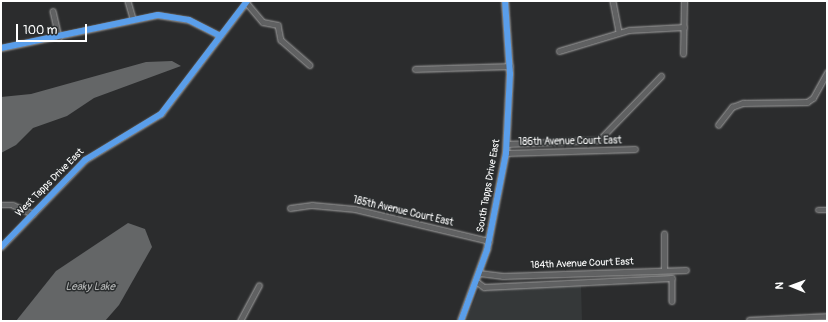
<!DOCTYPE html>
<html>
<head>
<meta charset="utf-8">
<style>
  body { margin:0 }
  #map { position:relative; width:828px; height:322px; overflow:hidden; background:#2b2c2d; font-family:Pangolin,sans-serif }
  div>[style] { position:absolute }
  .built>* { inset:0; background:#353839 }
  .water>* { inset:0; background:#646667 }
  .roads { filter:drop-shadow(0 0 1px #a0a0a0) drop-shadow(0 0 1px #a0a0a0) }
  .minor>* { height:4.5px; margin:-2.25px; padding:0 2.25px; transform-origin:2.25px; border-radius:2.25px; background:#606162 }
  .tertiary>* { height:5.5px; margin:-2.75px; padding:0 2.75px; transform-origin:2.75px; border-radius:2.75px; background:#606162 }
  .cycleway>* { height:6px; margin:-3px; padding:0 3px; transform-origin:3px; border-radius:3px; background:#5a9eea }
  span { translate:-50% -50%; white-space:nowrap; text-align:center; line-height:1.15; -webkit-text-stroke:3px #2a2d2e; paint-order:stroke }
  .street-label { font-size:10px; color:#fff }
  .water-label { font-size:11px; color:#b4b6b6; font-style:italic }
  .frame { position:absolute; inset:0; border:2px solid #fff; pointer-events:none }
  .north { position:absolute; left:772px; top:266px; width:40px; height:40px; -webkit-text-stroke:3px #2a2d2e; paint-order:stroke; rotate:271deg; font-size:11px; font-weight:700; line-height:16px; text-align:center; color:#fff }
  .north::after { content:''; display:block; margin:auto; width:14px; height:18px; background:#fff; clip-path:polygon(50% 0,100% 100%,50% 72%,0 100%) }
  .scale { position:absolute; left:16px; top:24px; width:71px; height:18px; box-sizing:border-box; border:2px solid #fff; border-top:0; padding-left:5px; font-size:12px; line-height:14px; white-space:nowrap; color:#fff; -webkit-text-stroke:3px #2a2d2e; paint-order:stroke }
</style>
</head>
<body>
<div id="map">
  <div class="built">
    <div style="clip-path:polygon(581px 285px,582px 321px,466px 321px,479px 289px)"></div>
  </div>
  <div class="water">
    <div style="clip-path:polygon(172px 61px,181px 66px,94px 98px,67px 116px,33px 128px,16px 145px,1px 153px,1px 97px,31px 94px,146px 62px)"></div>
    <div style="clip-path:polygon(128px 223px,145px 229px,152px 247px,119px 305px,105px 321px,16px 321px,56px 271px)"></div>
  </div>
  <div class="roads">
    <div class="minor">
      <div style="left:128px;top:1px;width:18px;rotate:74deg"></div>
      <div style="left:613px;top:1px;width:32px;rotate:79deg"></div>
      <div style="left:246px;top:2px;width:26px;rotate:50deg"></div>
      <div style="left:263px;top:22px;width:15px;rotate:11deg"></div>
      <div style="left:278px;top:25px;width:15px;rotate:79deg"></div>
      <div style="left:281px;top:40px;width:38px;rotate:41deg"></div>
      <div style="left:53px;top:11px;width:27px;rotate:77deg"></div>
      <div style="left:1px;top:48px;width:160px;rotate:-11.9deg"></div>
      <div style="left:158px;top:15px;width:31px;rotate:9deg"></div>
      <div style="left:189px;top:20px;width:35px;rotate:27deg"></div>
      <div style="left:559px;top:51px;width:73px;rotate:-16.7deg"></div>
      <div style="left:629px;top:30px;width:55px;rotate:-3.1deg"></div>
      <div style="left:683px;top:54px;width:53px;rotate:-88.9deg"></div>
      <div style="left:415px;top:69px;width:95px;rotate:-1.8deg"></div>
      <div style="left:718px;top:125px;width:23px;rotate:-52deg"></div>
      <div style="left:732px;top:107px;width:12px;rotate:-20deg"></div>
      <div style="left:743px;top:103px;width:64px;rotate:-0.9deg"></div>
      <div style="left:807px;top:102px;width:7px;rotate:-34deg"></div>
      <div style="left:813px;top:98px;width:29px;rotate:-61deg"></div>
      <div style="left:507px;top:144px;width:92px;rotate:-2.5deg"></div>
      <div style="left:599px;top:140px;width:89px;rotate:-45.9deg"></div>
      <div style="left:506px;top:153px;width:129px;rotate:-1.8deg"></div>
      <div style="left:1px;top:205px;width:12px"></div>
      <div style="left:13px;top:205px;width:22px;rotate:24deg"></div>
      <div style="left:290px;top:208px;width:22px;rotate:-8deg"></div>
      <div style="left:312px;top:205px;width:43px;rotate:5.3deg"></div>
      <div style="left:355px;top:209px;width:138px;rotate:13.4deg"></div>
      <div style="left:818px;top:210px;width:9px"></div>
      <div style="left:1px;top:247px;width:121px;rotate:-46deg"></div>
      <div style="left:85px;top:160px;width:89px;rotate:-31.2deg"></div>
      <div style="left:161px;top:114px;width:142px;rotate:-52.7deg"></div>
      <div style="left:664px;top:270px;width:36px;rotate:-90deg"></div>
      <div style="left:479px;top:273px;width:24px;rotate:7deg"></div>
      <div style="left:503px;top:276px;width:183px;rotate:-1.9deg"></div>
      <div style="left:476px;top:281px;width:10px;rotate:37deg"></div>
      <div style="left:484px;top:287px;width:188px;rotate:-2.7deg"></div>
      <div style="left:672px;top:278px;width:23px;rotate:90deg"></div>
      <div style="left:749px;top:320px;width:78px;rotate:-2.9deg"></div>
      <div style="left:240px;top:321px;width:40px;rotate:-62deg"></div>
    </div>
    <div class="tertiary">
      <div style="left:461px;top:321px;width:76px;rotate:-69.9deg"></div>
      <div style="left:487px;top:250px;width:99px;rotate:-78.9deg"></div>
      <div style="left:506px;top:153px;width:79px;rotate:-87.1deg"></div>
      <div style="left:510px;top:74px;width:73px;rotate:-93.9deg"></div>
    </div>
  </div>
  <div class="cycleway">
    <div style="left:1px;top:48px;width:160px;rotate:-11.9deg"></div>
    <div style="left:158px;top:15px;width:31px;rotate:9deg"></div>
    <div style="left:189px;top:20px;width:35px;rotate:27deg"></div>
    <div style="left:1px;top:247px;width:121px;rotate:-46deg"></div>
    <div style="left:85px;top:160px;width:89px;rotate:-31.2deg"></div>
    <div style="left:161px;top:114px;width:142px;rotate:-52.7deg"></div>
    <div style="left:461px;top:321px;width:76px;rotate:-69.9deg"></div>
    <div style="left:487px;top:250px;width:99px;rotate:-78.9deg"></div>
    <div style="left:506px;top:153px;width:79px;rotate:-87.1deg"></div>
    <div style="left:510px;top:74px;width:73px;rotate:-93.9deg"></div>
  </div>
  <div class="street-label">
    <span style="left:570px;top:142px;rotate:-1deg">186th Avenue Court East</span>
    <span style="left:50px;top:183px;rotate:-45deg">West Tapps Drive East</span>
    <span style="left:489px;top:186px;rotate:-80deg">South Tapps Drive East</span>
    <span style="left:403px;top:212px;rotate:13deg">185th Avenue Court East</span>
    <span style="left:582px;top:264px;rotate:-2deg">184th Avenue Court East</span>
  </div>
  <div class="water-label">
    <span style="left:90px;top:287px">Leaky Lake</span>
  </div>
  <div class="frame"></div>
  <div class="north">N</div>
  <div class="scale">100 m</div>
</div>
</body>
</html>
